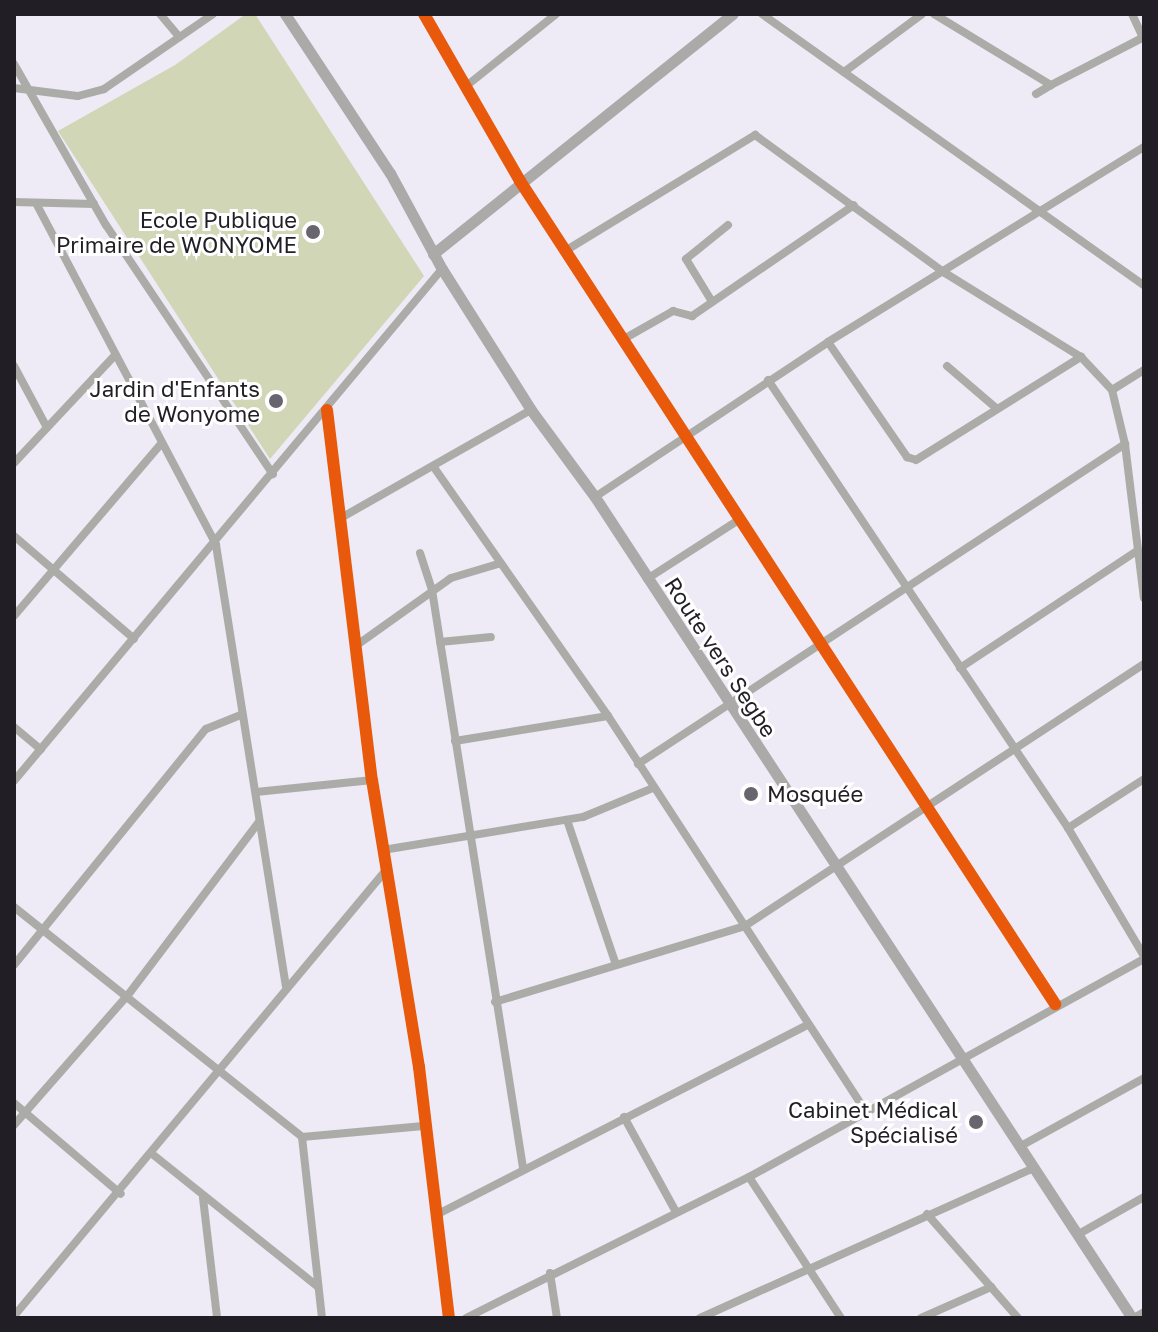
<!DOCTYPE html>
<html>
<head>
<meta charset="utf-8">
<style>
  body { margin:0 }
  #map { position:relative; width:1158px; height:1332px; overflow:hidden; background:#eeeaf6; font-family:"Golos Text",sans-serif }
  div>[style] { position:absolute }
  .green>* { inset:0; background:#d1d6b6 }
  .street>* { height:8px; margin:-4px; padding:0 4px; transform-origin:4px; border-radius:4px; background:#abaca7 }
  .secondary>* { height:11px; margin:-5.5px; padding:0 5.5px; transform-origin:5.5px; border-radius:5.5px; background:#abaaa8 }
  .cycleway>* { height:12px; margin:-6px; padding:0 6px; transform-origin:6px; border-radius:6px; background:#e8590c }
  .dots>* { width:22px; height:22px; translate:-50% -50%; box-sizing:border-box; border:4px solid #fff; border-radius:50% }
  span { translate:-50% -50%; white-space:nowrap; text-align:center; line-height:1.15; -webkit-text-stroke:6px #fff; paint-order:stroke }
  .poi-label { font-size:22px; color:#211e26 }
  .right { translate:-100% -50%; text-align:right }
  .left { translate:0 -50%; text-align:left }
  .street-label { font-size:22px; color:#211e26 }
  .frame { position:absolute; inset:0; border:16px solid #211e26; pointer-events:none }
</style>
</head>
<body>
<div id="map">
  <div class="green">
    <div style="clip-path:polygon(246px 14px,255px 14px,424px 276px,270px 459px,58px 131px,175px 65px)"></div>
  </div>
  <div class="street">
    <div style="left:160px;top:14px;width:30px;rotate:50deg"></div>
    <div style="left:424px;top:14px;width:193px;rotate:60.1deg"></div>
    <div style="left:520px;top:181px;width:982px;rotate:56.97deg"></div>
    <div style="left:762px;top:14px;width:468px;rotate:35.4deg"></div>
    <div style="left:934px;top:14px;width:137px;rotate:31.3deg"></div>
    <div style="left:1051px;top:85px;width:105px;rotate:-27.3deg"></div>
    <div style="left:1132px;top:14px;width:26px;rotate:65deg"></div>
    <div style="left:14px;top:64px;width:185px;rotate:60.3deg"></div>
    <div style="left:106px;top:225px;width:300px;rotate:56.2deg"></div>
    <div style="left:844px;top:72px;width:97px;rotate:-36.6deg"></div>
    <div style="left:465px;top:87px;width:117px;rotate:-38.7deg"></div>
    <div style="left:14px;top:88px;width:64px;rotate:7.1deg"></div>
    <div style="left:78px;top:96px;width:27px;rotate:-15deg"></div>
    <div style="left:104px;top:89px;width:132px;rotate:-34.5deg"></div>
    <div style="left:1036px;top:94px;width:17px;rotate:-31deg"></div>
    <div style="left:14px;top:202px;width:80px;rotate:1.4deg"></div>
    <div style="left:37px;top:205px;width:384px;rotate:62.2deg"></div>
    <div style="left:216px;top:545px;width:446px;rotate:81deg"></div>
    <div style="left:565px;top:251px;width:223px;rotate:-31.4deg"></div>
    <div style="left:755px;top:135px;width:235px;rotate:36deg"></div>
    <div style="left:945px;top:273px;width:160px;rotate:31.7deg"></div>
    <div style="left:1081px;top:357px;width:45px;rotate:46.8deg"></div>
    <div style="left:1112px;top:390px;width:56px;rotate:76.5deg"></div>
    <div style="left:1125px;top:444px;width:155px;rotate:83deg"></div>
    <div style="left:711px;top:300px;width:48px;rotate:-121.4deg"></div>
    <div style="left:686px;top:259px;width:54px;rotate:-39deg"></div>
    <div style="left:622px;top:340px;width:59px;rotate:-29.6deg"></div>
    <div style="left:673px;top:311px;width:20px;rotate:15deg"></div>
    <div style="left:692px;top:316px;width:196px;rotate:-34.4deg"></div>
    <div style="left:828px;top:342px;width:140px;rotate:55.5deg"></div>
    <div style="left:907px;top:457px;width:9px;rotate:18deg"></div>
    <div style="left:916px;top:460px;width:195px;rotate:-32deg"></div>
    <div style="left:14px;top:366px;width:68px;rotate:61.9deg"></div>
    <div style="left:947px;top:366px;width:65px;rotate:40.6deg"></div>
    <div style="left:768px;top:380px;width:539px;rotate:56.19deg"></div>
    <div style="left:1068px;top:828px;width:149px;rotate:59.3deg"></div>
    <div style="left:1112px;top:390px;width:38px;rotate:-32deg"></div>
    <div style="left:327px;top:410px;width:373px;rotate:83.1deg"></div>
    <div style="left:372px;top:780px;width:291px;rotate:80.7deg"></div>
    <div style="left:419px;top:1067px;width:253px;rotate:83.2deg"></div>
    <div style="left:14px;top:463px;width:146px;rotate:-46.9deg"></div>
    <div style="left:433px;top:466px;width:305px;rotate:55deg"></div>
    <div style="left:608px;top:716px;width:473px;rotate:56.9deg"></div>
    <div style="left:595px;top:497px;width:280px;rotate:-33.6deg"></div>
    <div style="left:828px;top:342px;width:371px;rotate:-31.7deg"></div>
    <div style="left:339px;top:519px;width:221px;rotate:-29.6deg"></div>
    <div style="left:14px;top:536px;width:158px;rotate:40.6deg"></div>
    <div style="left:420px;top:553px;width:39px;rotate:72deg"></div>
    <div style="left:432px;top:590px;width:585px;rotate:81.05deg"></div>
    <div style="left:647px;top:579px;width:111px;rotate:-32.8deg"></div>
    <div style="left:14px;top:616px;width:226px;rotate:-49.5deg"></div>
    <div style="left:440px;top:642px;width:51px;rotate:-5.6deg"></div>
    <div style="left:357px;top:645px;width:115px;rotate:-35.5deg"></div>
    <div style="left:451px;top:578px;width:49px;rotate:-16.6deg"></div>
    <div style="left:960px;top:668px;width:212px;rotate:-33.5deg"></div>
    <div style="left:14px;top:727px;width:35px;rotate:40deg"></div>
    <div style="left:455px;top:741px;width:155px;rotate:-9.3deg"></div>
    <div style="left:638px;top:764px;width:583px;rotate:-33.31deg"></div>
    <div style="left:14px;top:781px;width:667px;rotate:-50.11deg"></div>
    <div style="left:256px;top:792px;width:117px;rotate:-5.9deg"></div>
    <div style="left:567px;top:820px;width:153px;rotate:71.3deg"></div>
    <div style="left:1068px;top:828px;width:90px;rotate:-32.8deg"></div>
    <div style="left:383px;top:850px;width:203px;rotate:-9.4deg"></div>
    <div style="left:583px;top:817px;width:76px;rotate:-22.5deg"></div>
    <div style="left:14px;top:907px;width:369px;rotate:38.6deg"></div>
    <div style="left:302px;top:1137px;width:122px;rotate:-5.2deg"></div>
    <div style="left:14px;top:965px;width:304px;rotate:-50.9deg"></div>
    <div style="left:206px;top:729px;width:38px;rotate:-22deg"></div>
    <div style="left:495px;top:1002px;width:261px;rotate:-16.9deg"></div>
    <div style="left:745px;top:926px;width:477px;rotate:-33.3deg"></div>
    <div style="left:14px;top:1103px;width:140px;rotate:40.4deg"></div>
    <div style="left:624px;top:1117px;width:108px;rotate:61.3deg"></div>
    <div style="left:14px;top:1125px;width:173px;rotate:-48.8deg"></div>
    <div style="left:128px;top:995px;width:217px;rotate:-52.9deg"></div>
    <div style="left:302px;top:1137px;width:182px;rotate:83.7deg"></div>
    <div style="left:1019px;top:1147px;width:143px;rotate:-28.9deg"></div>
    <div style="left:151px;top:1153px;width:214px;rotate:38.7deg"></div>
    <div style="left:749px;top:1177px;width:168px;rotate:56.9deg"></div>
    <div style="left:203px;top:1198px;width:121px;rotate:83.3deg"></div>
    <div style="left:927px;top:1214px;width:138px;rotate:48.8deg"></div>
    <div style="left:436px;top:1215px;width:418px;rotate:-27.1deg"></div>
    <div style="left:1077px;top:1235px;width:77px;rotate:-29.6deg"></div>
    <div style="left:550px;top:1273px;width:46px;rotate:81.2deg"></div>
    <div style="left:14px;top:1316px;width:581px;rotate:-50.17deg"></div>
    <div style="left:466px;top:1318px;width:316px;rotate:-26.5deg"></div>
    <div style="left:749px;top:1177px;width:451px;rotate:-28.9deg"></div>
    <div style="left:700px;top:1318px;width:365px;rotate:-24.2deg"></div>
    <div style="left:921px;top:1318px;width:77px;rotate:-23.9deg"></div>
    <div style="left:1134px;top:1318px;width:12px;rotate:-31deg"></div>
  </div>
  <div class="secondary">
    <div style="left:285px;top:14px;width:191px;rotate:56.6deg"></div>
    <div style="left:390px;top:173px;width:109px;rotate:61.6deg"></div>
    <div style="left:442px;top:269px;width:167px;rotate:57.7deg"></div>
    <div style="left:531px;top:410px;width:108px;rotate:53.7deg"></div>
    <div style="left:595px;top:497px;width:981px;rotate:56.81deg"></div>
    <div style="left:433px;top:254px;width:384px;rotate:-38.7deg"></div>
  </div>
  <div class="cycleway">
    <div style="left:424px;top:14px;width:193px;rotate:60.1deg"></div>
    <div style="left:520px;top:181px;width:982px;rotate:56.97deg"></div>
    <div style="left:327px;top:410px;width:373px;rotate:83.1deg"></div>
    <div style="left:372px;top:780px;width:291px;rotate:80.7deg"></div>
    <div style="left:419px;top:1067px;width:253px;rotate:83.2deg"></div>
  </div>
  <div class="dots">
    <div style="left:313px;top:232px;background:#69656f"></div>
    <div style="left:276px;top:401px;background:#69656f"></div>
    <div style="left:751px;top:794px;background:#69656f"></div>
    <div style="left:976px;top:1122px;background:#69656f"></div>
  </div>
  <div class="poi-label">
    <span class="right" style="left:297px;top:232px">Ecole Publique<br>Primaire de WONYOME</span>
    <span class="right" style="left:260px;top:401px">Jardin d'Enfants<br>de Wonyome</span>
    <span class="left" style="left:767px;top:794px">Mosquée</span>
    <span class="right" style="left:958px;top:1122px">Cabinet Médical<br>Spécialisé</span>
  </div>
  <div class="street-label">
    <span style="left:721px;top:657px;rotate:57deg">Route vers Segbe</span>
  </div>
  <div class="frame"></div>
</div>
</body>
</html>
